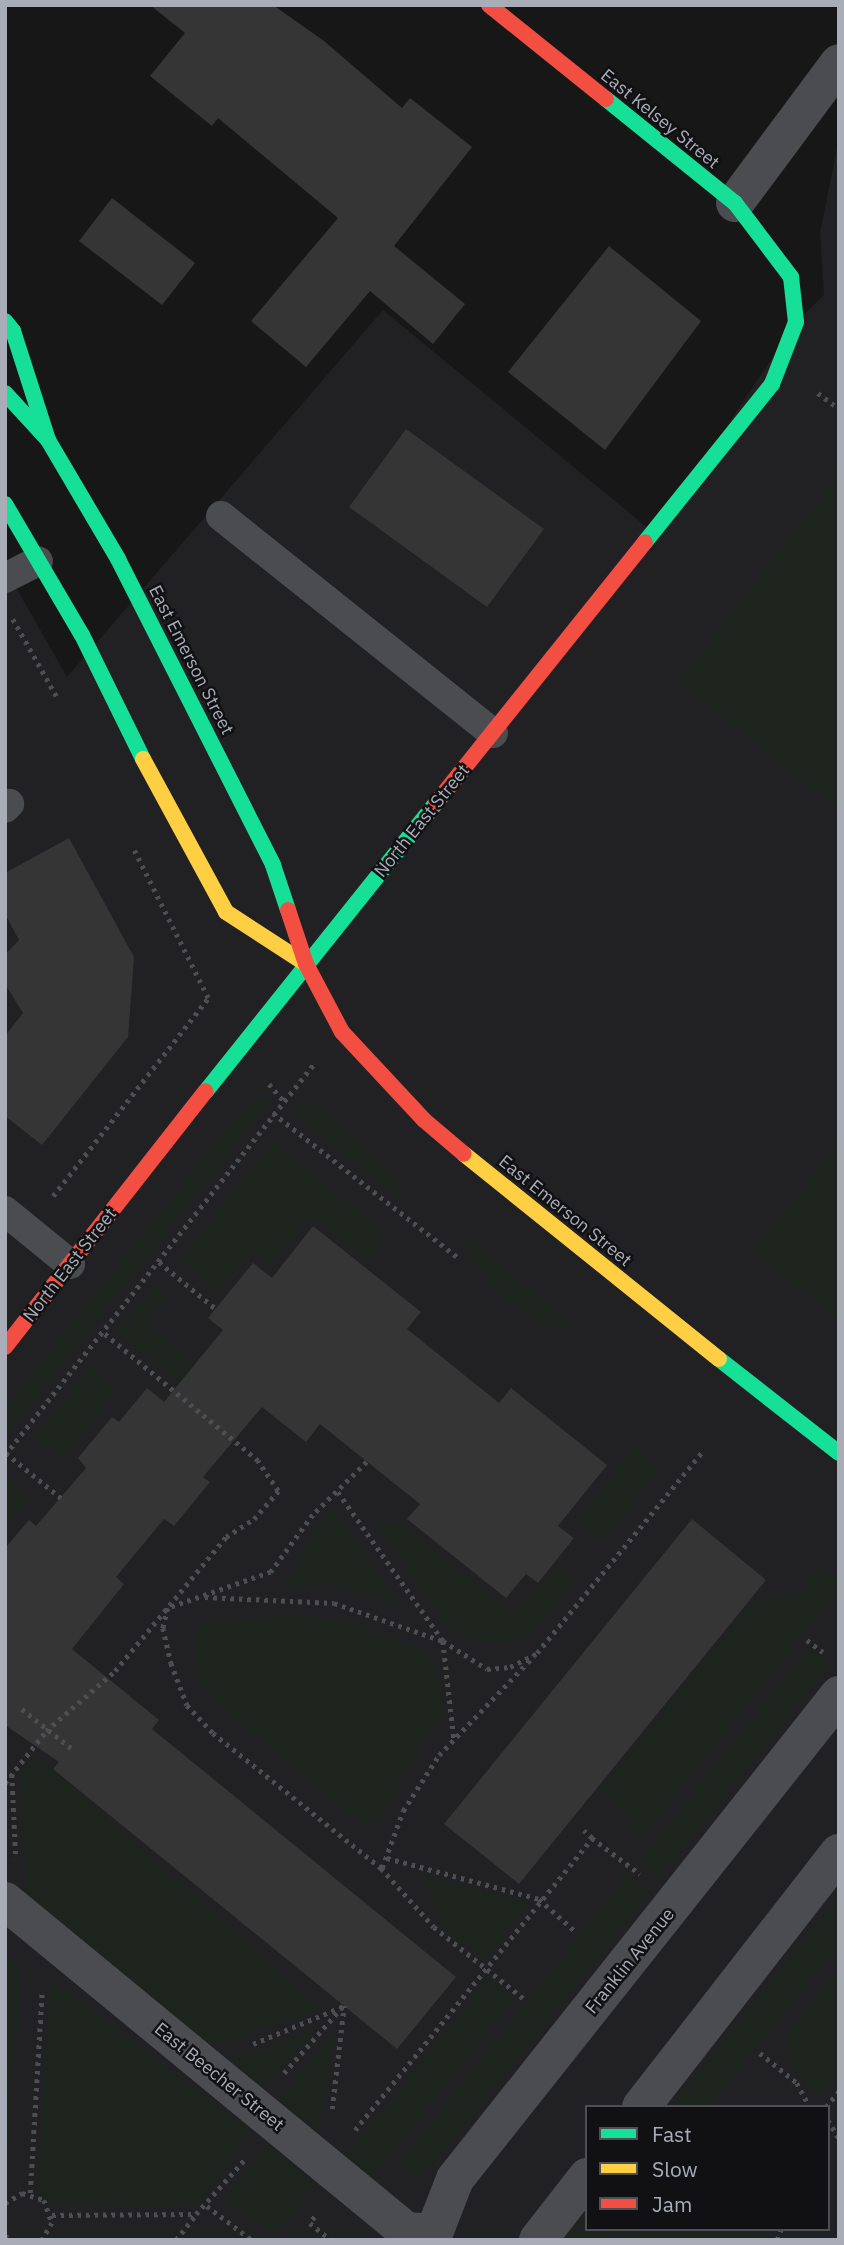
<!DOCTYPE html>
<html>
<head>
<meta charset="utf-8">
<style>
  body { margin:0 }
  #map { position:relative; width:844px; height:2245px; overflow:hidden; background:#171717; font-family:"IBM Plex Sans",sans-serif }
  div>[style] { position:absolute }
  .built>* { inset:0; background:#212123 }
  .green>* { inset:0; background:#1d241e }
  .building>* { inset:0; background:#353536 }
  .path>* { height:4.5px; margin-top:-2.25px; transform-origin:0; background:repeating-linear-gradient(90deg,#4d4e52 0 3.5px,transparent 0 8.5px) }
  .lane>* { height:30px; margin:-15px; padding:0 15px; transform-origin:15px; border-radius:15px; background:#4b4c50 }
  .street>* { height:38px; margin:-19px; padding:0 19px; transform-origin:19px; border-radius:19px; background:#4b4c50 }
  .fast>* { height:16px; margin:-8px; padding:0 8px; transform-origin:8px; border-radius:8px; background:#16e098 }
  .slow>* { height:16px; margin:-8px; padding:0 8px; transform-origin:8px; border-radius:8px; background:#ffcf43 }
  .jam>* { height:16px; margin:-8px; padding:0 8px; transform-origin:8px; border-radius:8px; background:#f24e42 }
  span { translate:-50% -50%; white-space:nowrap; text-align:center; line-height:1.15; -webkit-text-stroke:5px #111113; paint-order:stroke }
  .street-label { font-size:18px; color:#a8adb8 }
  .frame { position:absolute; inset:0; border:7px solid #a8adb8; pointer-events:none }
  .legend { position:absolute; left:585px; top:2105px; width:245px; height:126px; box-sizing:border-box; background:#111113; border:2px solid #4d4f55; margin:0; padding:9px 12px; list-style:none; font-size:21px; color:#a8adb8 }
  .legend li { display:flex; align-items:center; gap:14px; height:35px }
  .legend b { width:35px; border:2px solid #4d4f55 }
</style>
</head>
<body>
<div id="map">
  <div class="built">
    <div style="clip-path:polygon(evenodd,839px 138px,839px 2240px,5px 2240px,5px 568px,67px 677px,383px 310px,655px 534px,796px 322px,824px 295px,820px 233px,839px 138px,587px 2107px,828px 2107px,828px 2229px,587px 2229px,587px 2107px)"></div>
  </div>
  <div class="green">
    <div style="clip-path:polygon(839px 474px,839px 811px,679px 682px)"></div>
    <div style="clip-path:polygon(273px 1097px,5px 1437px,5px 1408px,240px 1112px,258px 1100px)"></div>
    <div style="clip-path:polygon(301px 1101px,320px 1107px,395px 1176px,405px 1205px,293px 1112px)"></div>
    <div style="clip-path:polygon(273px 1142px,387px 1235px,367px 1260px,310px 1216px,268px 1264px,252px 1250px,217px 1291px,180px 1260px)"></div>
    <div style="clip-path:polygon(839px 1143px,839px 1321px,753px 1251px)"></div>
    <div style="clip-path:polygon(464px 1235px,577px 1328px,547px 1326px,518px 1310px,492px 1287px,474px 1263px)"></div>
    <div style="clip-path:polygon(155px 1286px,168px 1296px,145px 1322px,225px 1390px,213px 1408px,117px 1332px)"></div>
    <div style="clip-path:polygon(92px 1366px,117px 1389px,62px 1460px,35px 1436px)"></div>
    <div style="clip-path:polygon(634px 1446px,661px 1469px,602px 1541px,578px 1520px)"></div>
    <div style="clip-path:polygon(5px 1476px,28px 1498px,5px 1529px)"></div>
    <div style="clip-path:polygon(332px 1508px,400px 1606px,340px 1584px,279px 1586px,299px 1565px,308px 1542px)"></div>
    <div style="clip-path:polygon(375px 1521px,399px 1522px,512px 1614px,560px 1568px,575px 1580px,532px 1635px,494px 1644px,456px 1633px,437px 1613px)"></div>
    <div style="clip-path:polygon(818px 1565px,839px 1581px,839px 1589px,641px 1838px,631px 1830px,637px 1822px,600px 1791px,755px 1599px,800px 1597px)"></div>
    <div style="clip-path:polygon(289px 1614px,333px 1619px,385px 1636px,418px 1648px,434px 1663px,445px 1715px,425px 1736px,380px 1822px,362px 1824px,347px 1812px,230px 1714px,202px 1683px,193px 1659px,194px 1639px,201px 1626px)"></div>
    <div style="clip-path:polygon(809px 1649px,829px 1665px,660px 1877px,639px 1862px)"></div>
    <div style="clip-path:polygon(35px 1755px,321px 2009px,211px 2046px,27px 1895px,21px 1774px)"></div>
    <div style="clip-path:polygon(628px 1874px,650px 1892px,420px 2180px,399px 2164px)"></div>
    <div style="clip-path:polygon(422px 1875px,530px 1902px,486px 1959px,447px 1932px)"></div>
    <div style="clip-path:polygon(839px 1897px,839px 1944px,709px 2107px,672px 2107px)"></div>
    <div style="clip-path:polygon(5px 1957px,21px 1970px,5px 2198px)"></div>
    <div style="clip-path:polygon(839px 1968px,839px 2071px,822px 2096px,799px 2078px,787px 2049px,788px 2035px)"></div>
    <div style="clip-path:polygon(489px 1977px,515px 1997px,371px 2179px,345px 2158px)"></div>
    <div style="clip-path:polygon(50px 1980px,249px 2129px,202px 2202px,173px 2208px,54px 2205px,38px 2190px)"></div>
    <div style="clip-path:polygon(320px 2027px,263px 2086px,232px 2061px)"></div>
    <div style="clip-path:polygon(335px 2035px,318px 2132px,277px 2100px)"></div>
    <div style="clip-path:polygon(269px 2145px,315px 2184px,278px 2234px,224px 2202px)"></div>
    <div style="clip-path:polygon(587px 2215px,587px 2229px,611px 2229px,603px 2240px,567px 2240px)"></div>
    <div style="clip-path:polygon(631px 2229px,756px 2229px,753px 2240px,623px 2240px)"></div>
  </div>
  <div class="building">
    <div style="clip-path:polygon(150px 5px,273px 5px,324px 41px,402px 108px,410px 98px,472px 147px,394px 246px,465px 304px,433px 344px,370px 291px,306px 367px,251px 321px,338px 218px,218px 118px,212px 126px,150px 76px,185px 33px)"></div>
    <div style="clip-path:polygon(112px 198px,195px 263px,162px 305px,79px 241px)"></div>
    <div style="clip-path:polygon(609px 246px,701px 321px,605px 450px,508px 372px)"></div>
    <div style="clip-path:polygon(406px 429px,544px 529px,487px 607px,349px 507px)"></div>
    <div style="clip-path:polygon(69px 838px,134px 957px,128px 1037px,42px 1145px,5px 1116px,5px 1036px,23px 1013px,5px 984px,5px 955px,19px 940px,5px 914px,5px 873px)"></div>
    <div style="clip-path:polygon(313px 1226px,421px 1312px,407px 1329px,499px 1403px,511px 1388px,607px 1465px,558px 1526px,574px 1538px,538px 1583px,526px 1574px,506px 1598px,407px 1519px,420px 1504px,320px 1424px,306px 1442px,262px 1407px,203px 1477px,210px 1482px,174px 1526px,164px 1519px,116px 1577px,124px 1584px,72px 1649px,159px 1720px,152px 1729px,456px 1977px,397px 2049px,53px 1769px,59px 1762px,5px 1725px,5px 1548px,29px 1520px,36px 1526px,86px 1468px,78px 1458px,112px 1417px,119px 1422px,147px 1388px,164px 1402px,223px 1330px,208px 1318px,253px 1263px,272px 1278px)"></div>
    <div style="clip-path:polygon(692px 1519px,766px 1580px,519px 1884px,444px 1824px)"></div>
  </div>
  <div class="path">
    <div style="left:818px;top:393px;width:26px;rotate:37deg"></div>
    <div style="left:13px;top:619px;width:90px;rotate:60.6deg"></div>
    <div style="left:269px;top:1084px;width:21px;rotate:49deg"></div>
    <div style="left:273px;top:1113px;width:234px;rotate:38deg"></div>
    <div style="left:53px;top:1196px;width:251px;rotate:-51.9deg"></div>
    <div style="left:208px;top:998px;width:170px;rotate:-116.6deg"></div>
    <div style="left:159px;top:1262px;width:74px;rotate:39.5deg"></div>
    <div style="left:6px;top:1453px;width:71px;rotate:39.3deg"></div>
    <div style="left:5px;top:1455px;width:497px;rotate:-51.7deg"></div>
    <div style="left:367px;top:1462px;width:76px;rotate:135.5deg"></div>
    <div style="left:313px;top:1515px;width:71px;rotate:126.4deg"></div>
    <div style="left:271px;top:1572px;width:109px;rotate:160.7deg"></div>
    <div style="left:168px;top:1608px;width:21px;rotate:104deg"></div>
    <div style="left:163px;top:1628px;width:36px;rotate:77deg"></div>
    <div style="left:171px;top:1663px;width:45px;rotate:69.1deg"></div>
    <div style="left:187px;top:1705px;width:38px;rotate:47deg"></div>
    <div style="left:213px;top:1733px;width:216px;rotate:38.8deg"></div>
    <div style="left:381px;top:1868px;width:79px;rotate:48.1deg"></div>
    <div style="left:434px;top:1927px;width:114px;rotate:38.6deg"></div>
    <div style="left:338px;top:1492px;width:182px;rotate:54.8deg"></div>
    <div style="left:443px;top:1641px;width:99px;rotate:83.6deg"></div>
    <div style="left:205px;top:1597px;width:129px;rotate:2.7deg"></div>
    <div style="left:334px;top:1603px;width:115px;rotate:19.2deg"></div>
    <div style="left:443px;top:1641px;width:52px;rotate:32.5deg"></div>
    <div style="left:487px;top:1669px;width:23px;rotate:-5deg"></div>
    <div style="left:510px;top:1667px;width:30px;rotate:-27deg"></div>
    <div style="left:537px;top:1653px;width:259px;rotate:-50.6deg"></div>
    <div style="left:807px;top:1640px;width:20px;rotate:37deg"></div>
    <div style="left:22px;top:1709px;width:63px;rotate:38.5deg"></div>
    <div style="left:12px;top:1774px;width:85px;rotate:87.3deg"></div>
    <div style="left:5px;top:1783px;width:66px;rotate:-51.7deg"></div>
    <div style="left:46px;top:1731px;width:91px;rotate:-41deg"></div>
    <div style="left:115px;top:1671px;width:174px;rotate:-50.4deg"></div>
    <div style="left:226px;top:1537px;width:33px;rotate:-33deg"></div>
    <div style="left:254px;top:1519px;width:37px;rotate:-49deg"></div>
    <div style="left:278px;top:1491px;width:36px;rotate:-124deg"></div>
    <div style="left:258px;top:1461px;width:202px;rotate:-140.4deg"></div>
    <div style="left:592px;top:1838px;width:60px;rotate:36.9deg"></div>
    <div style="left:387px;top:1858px;width:157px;rotate:15.1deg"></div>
    <div style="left:539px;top:1899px;width:48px;rotate:41.6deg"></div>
    <div style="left:382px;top:1868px;width:61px;rotate:-69.8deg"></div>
    <div style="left:403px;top:1811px;width:67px;rotate:-57.3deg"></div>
    <div style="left:439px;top:1755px;width:137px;rotate:-46.2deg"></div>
    <div style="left:253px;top:2044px;width:99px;rotate:-22.7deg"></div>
    <div style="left:760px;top:2053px;width:48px;rotate:39deg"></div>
    <div style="left:797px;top:2083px;width:27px;rotate:62deg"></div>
    <div style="left:284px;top:2073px;width:89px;rotate:-48.6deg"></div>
    <div style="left:716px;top:2106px;width:1px;rotate:45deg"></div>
    <div style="left:826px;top:2107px;width:21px;rotate:-51deg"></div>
    <div style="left:332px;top:2109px;width:104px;rotate:-83.4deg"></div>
    <div style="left:828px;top:2120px;width:21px;rotate:59deg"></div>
    <div style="left:355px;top:2130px;width:376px;rotate:-50.9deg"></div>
    <div style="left:592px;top:1838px;width:11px;rotate:-139deg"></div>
    <div style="left:30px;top:2193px;width:201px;rotate:-86.6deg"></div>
    <div style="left:5px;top:2203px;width:20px;rotate:-30deg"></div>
    <div style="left:22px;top:2193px;width:23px;rotate:18deg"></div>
    <div style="left:44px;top:2200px;width:24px;rotate:71deg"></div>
    <div style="left:52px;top:2223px;width:20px;rotate:120deg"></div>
    <div style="left:207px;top:2206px;width:56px;rotate:37.1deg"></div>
    <div style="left:52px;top:2215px;width:144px;rotate:-0.4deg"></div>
    <div style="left:196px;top:2214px;width:75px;rotate:-48.2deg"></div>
    <div style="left:315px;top:2217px;width:8px;rotate:130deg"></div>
    <div style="left:310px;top:2223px;width:27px;rotate:39deg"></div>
    <div style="left:5px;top:2235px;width:7px;rotate:45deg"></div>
    <div style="left:176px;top:2240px;width:33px;rotate:-52deg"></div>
    <div style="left:777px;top:2240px;width:12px;rotate:-70deg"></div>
  </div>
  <div class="lane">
    <div style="left:221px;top:516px;width:348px;rotate:38.6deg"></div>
    <div style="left:5px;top:578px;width:37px;rotate:-27deg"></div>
    <div style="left:5px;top:808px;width:6px;rotate:-45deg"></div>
    <div style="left:5px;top:1211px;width:84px;rotate:39.2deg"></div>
  </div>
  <div class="street">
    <div style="left:735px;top:203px;width:174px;rotate:-53.4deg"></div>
    <div style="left:5px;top:1901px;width:519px;rotate:39.45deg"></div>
    <div style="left:406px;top:2231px;width:28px;rotate:4deg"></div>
    <div style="left:641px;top:2107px;width:322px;rotate:-52.1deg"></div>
    <div style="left:434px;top:2233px;width:58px;rotate:-68.7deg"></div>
    <div style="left:455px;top:2179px;width:618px;rotate:-51.57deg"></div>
    <div style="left:538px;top:2240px;width:80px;rotate:-52.1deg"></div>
  </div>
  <div class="fast">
    <div style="left:606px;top:99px;width:166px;rotate:38.9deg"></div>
    <div style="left:735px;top:203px;width:93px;rotate:52.9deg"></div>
    <div style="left:791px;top:277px;width:45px;rotate:83.7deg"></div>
    <div style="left:796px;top:322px;width:66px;rotate:111.2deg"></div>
    <div style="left:772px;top:384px;width:203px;rotate:128.8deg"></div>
    <div style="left:5px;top:321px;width:13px;rotate:51deg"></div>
    <div style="left:13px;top:331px;width:114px;rotate:72.2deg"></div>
    <div style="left:5px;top:393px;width:64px;rotate:47.5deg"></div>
    <div style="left:48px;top:440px;width:138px;rotate:59.5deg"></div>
    <div style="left:118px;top:559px;width:343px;rotate:63.1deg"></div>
    <div style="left:273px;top:865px;width:47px;rotate:71.6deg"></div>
    <div style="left:5px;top:504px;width:152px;rotate:59.6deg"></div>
    <div style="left:82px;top:635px;width:138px;rotate:63.8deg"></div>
    <div style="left:206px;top:1091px;width:369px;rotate:-51.4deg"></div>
    <div style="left:719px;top:1359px;width:152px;rotate:38.1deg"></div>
  </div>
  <div class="slow">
    <div style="left:143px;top:759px;width:174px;rotate:61.5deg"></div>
    <div style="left:226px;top:912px;width:95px;rotate:33deg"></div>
    <div style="left:464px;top:1154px;width:327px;rotate:38.8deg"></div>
  </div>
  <div class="jam">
    <div style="left:489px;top:5px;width:150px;rotate:38.8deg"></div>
    <div style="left:436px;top:803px;width:334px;rotate:-51.3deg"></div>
    <div style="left:288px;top:910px;width:57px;rotate:71.6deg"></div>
    <div style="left:306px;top:964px;width:77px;rotate:62.1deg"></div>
    <div style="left:342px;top:1032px;width:120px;rotate:47deg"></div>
    <div style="left:424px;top:1120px;width:52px;rotate:40.4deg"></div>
    <div style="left:5px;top:1347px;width:325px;rotate:-51.9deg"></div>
  </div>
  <div class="street-label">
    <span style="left:660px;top:119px;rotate:39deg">East Kelsey Street</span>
    <span style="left:191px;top:660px;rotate:63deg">East Emerson Street</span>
    <span style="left:422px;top:821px;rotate:-51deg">North East Street</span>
    <span style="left:565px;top:1211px;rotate:39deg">East Emerson Street</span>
    <span style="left:70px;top:1265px;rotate:-52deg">North East Street</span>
    <span style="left:630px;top:1961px;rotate:-51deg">Franklin Avenue</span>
    <span style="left:219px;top:2077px;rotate:39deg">East Beecher Street</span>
  </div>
  <div class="frame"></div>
  <ul class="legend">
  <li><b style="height:9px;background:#16e098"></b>Fast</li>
  <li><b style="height:9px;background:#ffcf43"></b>Slow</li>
  <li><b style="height:9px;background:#f24e42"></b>Jam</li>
  </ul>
</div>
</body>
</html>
